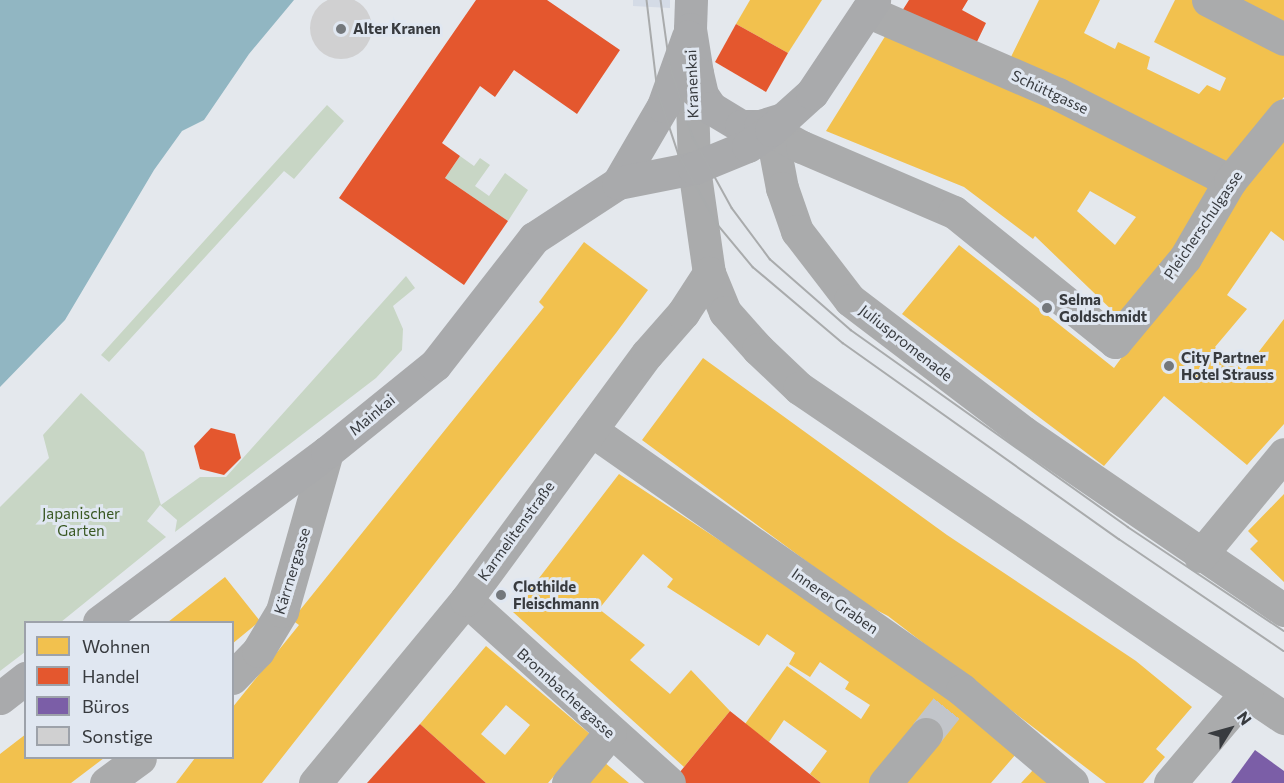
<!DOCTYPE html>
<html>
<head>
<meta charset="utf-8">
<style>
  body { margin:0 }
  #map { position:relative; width:1284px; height:783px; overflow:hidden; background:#e4e8ed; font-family:Commissioner,sans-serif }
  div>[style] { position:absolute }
  .built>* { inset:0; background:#d4dbe6 }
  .green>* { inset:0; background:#c8d6c5 }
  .water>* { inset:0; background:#91b6c2 }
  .homes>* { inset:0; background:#f2c14e }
  .shops>* { inset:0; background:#e4572e }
  .offices>* { inset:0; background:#7b5ea7 }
  .building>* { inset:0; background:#d0d0d1 }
  .round { border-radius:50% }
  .street-tunnel>* { height:33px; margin-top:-16.5px; transform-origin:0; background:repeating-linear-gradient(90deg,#c2c5ca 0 33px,transparent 0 49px) }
  .street>* { height:33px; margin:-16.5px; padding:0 16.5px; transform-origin:16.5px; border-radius:16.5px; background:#aaabac }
  .secondary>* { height:33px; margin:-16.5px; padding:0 16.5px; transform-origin:16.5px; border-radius:16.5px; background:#a9aaac }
  .tram>* { height:1.5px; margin:-0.75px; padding:0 0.75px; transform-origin:0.75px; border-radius:0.75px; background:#a9abac }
  .dots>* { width:16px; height:16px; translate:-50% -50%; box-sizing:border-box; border:3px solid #e0e7f1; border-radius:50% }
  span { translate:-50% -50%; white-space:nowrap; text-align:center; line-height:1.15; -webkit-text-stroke:6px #e0e7f1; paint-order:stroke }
  .poi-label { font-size:15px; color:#383b3f; font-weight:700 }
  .left { translate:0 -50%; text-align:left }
  .street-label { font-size:15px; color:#383b3f }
  .park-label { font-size:15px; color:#395823 }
  .legend { position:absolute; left:24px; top:621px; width:210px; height:138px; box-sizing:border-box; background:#e0e7f1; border:2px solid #9da2aa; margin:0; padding:8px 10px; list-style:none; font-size:18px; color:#383b3f }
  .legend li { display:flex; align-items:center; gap:12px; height:30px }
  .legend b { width:30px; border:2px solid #9da2aa }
  .north { position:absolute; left:1200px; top:699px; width:60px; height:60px; -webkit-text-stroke:4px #e0e7f1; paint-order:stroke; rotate:53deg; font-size:16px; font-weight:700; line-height:24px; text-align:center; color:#383b3f }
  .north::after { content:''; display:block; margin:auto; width:21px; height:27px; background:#383b3f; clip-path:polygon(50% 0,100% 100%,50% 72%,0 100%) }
</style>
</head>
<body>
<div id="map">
  <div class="built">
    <div style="clip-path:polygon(633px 0,670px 0,670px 8px,633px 6px)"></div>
  </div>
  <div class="green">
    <div style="clip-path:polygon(327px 105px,344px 121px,294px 179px,284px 171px,109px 362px,101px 355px)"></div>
    <div style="clip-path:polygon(460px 156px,474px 166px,480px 158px,490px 165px,475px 186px,489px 196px,505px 173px,528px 190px,508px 221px,445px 178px)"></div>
    <div style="clip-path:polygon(406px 276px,415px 288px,393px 306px,403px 329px,402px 350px,376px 378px,175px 532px,177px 520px,160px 505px,147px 521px,166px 537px,61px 622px,26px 622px,25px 652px,0 671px,0 507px,49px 458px,43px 435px,81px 393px,144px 452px,161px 505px,200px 477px,226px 477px)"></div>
  </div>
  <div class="water">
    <div style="clip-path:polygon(0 0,294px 0,249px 54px,204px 120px,182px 131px,154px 170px,65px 320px,0 387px)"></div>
  </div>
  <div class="homes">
    <div style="clip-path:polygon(750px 0,822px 0,788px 53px,736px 24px)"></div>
    <div style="clip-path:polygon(1039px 0,1100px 0,1084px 33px,1115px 49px,1118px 42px,1150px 57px,1147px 69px,1199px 94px,1207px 85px,1220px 91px,1226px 78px,1154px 42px,1175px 0,1193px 0,1284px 47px,1284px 97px,1226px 167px,1006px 67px)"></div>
    <div style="clip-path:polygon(1237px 0,1284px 0,1284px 24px)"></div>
    <div style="clip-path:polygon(evenodd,889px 30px,1214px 186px,1172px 259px,1117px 315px,1035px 236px,1033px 239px,964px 187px,826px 131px,889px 30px,1090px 191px,1136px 217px,1115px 245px,1077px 211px,1090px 191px)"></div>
    <div style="clip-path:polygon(1284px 135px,1284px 241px,1271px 231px,1227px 295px,1247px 309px,1215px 347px,1244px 371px,1284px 319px,1284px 424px,1247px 465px,1164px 396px,1104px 466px,902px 314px,959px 245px,1114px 368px)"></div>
    <div style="clip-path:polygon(584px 242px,648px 290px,616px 333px,262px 783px,176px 783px,195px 758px,232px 758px,232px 708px,299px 625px,292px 620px,544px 307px,539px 302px)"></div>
    <div style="clip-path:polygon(703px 358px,947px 535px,1136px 661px,1192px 707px,1156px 749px,1165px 757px,1143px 783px,1106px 783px,888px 616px,863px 603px,642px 440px)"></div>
    <div style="clip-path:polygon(619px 474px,923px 674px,1016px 754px,991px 783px,821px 783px,810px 774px,827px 751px,784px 720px,769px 742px,745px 724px,787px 666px,861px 719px,870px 705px,845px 689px,849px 682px,820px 662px,810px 677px,789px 664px,795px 653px,767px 634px,759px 646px,667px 587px,673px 579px,643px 554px,599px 609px,645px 645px,630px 660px,670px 694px,691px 670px,730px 711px,684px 767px,513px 612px)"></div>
    <div style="clip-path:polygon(1284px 494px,1284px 582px,1250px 549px,1258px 541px,1248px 531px)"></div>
    <div style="clip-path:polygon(225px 577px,260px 621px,232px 644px,232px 622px,168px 622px)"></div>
    <div style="clip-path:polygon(evenodd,486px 646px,590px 734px,548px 783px,486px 783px,420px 724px,486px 646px,506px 705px,530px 725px,505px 755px,481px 734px,506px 705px)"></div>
    <div style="clip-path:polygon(26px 734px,26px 758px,104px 758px,71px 783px,0 783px,0 754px)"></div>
    <div style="clip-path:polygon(598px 757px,629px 783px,576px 783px)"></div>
    <div style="clip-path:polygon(1034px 769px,1049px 783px,1021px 783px)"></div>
  </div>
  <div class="shops">
    <div style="clip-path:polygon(476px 0,547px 0,620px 50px,577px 114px,514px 70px,495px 97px,480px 86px,442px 143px,460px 156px,445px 178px,508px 221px,464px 285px,339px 198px)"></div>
    <div style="clip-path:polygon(909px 0,968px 0,962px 10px,986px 23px,973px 50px,897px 19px)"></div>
    <div style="clip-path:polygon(736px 24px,788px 53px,766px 92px,715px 62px)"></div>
    <div style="clip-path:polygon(211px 428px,235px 434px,241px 458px,224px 475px,200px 469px,194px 446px)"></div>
    <div style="clip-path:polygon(730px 711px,769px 742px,821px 783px,682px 783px,675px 778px)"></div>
    <div style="clip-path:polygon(420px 724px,486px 783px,367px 783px)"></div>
  </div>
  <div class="offices">
    <div style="clip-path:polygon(1255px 750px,1284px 771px,1284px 783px,1231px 783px)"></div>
  </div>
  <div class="building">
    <div class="round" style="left:310px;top:-3px;width:62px;height:62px"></div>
  </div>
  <div class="street-tunnel">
    <div style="left:926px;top:734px;width:43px;rotate:-51.5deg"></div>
  </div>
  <div class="street">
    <div style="left:1208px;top:0;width:85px;rotate:27.2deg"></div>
    <div style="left:867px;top:11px;width:208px;rotate:23.5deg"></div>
    <div style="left:1058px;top:94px;width:193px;rotate:26.8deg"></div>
    <div style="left:691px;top:66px;width:102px;rotate:88.3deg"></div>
    <div style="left:694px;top:168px;width:106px;rotate:81.9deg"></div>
    <div style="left:709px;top:273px;width:42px;rotate:67.7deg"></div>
    <div style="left:725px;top:312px;width:50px;rotate:48.3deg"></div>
    <div style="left:758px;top:349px;width:57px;rotate:43.6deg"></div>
    <div style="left:799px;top:388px;width:587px;rotate:34.23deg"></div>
    <div style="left:771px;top:130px;width:59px;rotate:79.3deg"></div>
    <div style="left:782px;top:188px;width:46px;rotate:70.8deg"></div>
    <div style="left:797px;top:231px;width:87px;rotate:52.5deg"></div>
    <div style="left:850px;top:300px;width:218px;rotate:37.3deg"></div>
    <div style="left:1023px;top:432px;width:316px;rotate:34.3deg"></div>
    <div style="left:771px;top:130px;width:35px;rotate:29deg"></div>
    <div style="left:802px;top:147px;width:165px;rotate:23.2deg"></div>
    <div style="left:954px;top:212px;width:207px;rotate:38.9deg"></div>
    <div style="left:1115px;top:342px;width:109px;rotate:-50.2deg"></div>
    <div style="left:1185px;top:258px;width:89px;rotate:-59.7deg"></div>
    <div style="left:1230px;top:181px;width:85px;rotate:-50.7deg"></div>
    <div style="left:591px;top:430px;width:453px;rotate:35deg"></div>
    <div style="left:962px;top:690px;width:144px;rotate:40.2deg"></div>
    <div style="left:1200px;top:556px;width:132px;rotate:-50.5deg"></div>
    <div style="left:466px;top:600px;width:273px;rotate:42deg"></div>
    <div style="left:232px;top:678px;width:37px;rotate:-46deg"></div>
    <div style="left:258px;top:651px;width:47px;rotate:-59deg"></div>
    <div style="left:282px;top:611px;width:165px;rotate:-74.2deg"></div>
    <div style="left:106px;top:783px;width:42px;rotate:-36.3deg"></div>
    <div style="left:315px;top:783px;width:237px;rotate:-50.5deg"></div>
    <div style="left:466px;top:600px;width:305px;rotate:-53.7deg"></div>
    <div style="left:647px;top:354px;width:55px;rotate:-48.7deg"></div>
    <div style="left:683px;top:313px;width:48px;rotate:-57deg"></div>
    <div style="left:568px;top:783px;width:65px;rotate:-50deg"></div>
    <div style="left:885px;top:783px;width:64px;rotate:-50.1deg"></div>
    <div style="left:1170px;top:783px;width:118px;rotate:-49.8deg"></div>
  </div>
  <div class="secondary">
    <div style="left:691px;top:0;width:29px;rotate:92deg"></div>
    <div style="left:690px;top:29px;width:45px;rotate:81deg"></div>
    <div style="left:697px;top:73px;width:23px;rotate:77deg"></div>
    <div style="left:702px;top:95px;width:16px;rotate:55deg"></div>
    <div style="left:711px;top:108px;width:35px;rotate:31deg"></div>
    <div style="left:741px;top:126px;width:19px"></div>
    <div style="left:760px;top:126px;width:21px;rotate:-17deg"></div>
    <div style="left:618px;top:183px;width:89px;rotate:-59.7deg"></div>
    <div style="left:663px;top:106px;width:74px;rotate:-70.3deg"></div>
    <div style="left:99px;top:622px;width:284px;rotate:-36.7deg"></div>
    <div style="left:327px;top:452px;width:139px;rotate:-38.9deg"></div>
    <div style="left:435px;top:365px;width:161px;rotate:-52.1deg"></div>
    <div style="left:534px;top:238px;width:100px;rotate:-33.2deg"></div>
    <div style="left:618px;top:183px;width:77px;rotate:-11.2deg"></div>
    <div style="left:694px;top:168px;width:58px;rotate:-22.2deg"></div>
    <div style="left:748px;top:146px;width:28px;rotate:-35deg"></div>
    <div style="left:771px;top:130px;width:55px;rotate:-42.1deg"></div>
    <div style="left:812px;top:93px;width:112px;rotate:-56.3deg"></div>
    <div style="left:0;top:698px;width:33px;rotate:-38deg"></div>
  </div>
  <div class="tram">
    <div style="left:647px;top:0;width:93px;rotate:83.2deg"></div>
    <div style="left:658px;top:92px;width:66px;rotate:71.6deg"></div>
    <div style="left:679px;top:155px;width:80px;rotate:60.9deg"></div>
    <div style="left:718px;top:225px;width:55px;rotate:50.2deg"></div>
    <div style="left:753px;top:267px;width:118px;rotate:40.2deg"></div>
    <div style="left:843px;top:343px;width:339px;rotate:35.4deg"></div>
    <div style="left:1119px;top:539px;width:199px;rotate:34.2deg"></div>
    <div style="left:661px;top:0;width:66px;rotate:82.1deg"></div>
    <div style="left:670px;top:65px;width:76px;rotate:72.3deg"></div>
    <div style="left:693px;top:137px;width:81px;rotate:61.2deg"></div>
    <div style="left:732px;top:208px;width:64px;rotate:53.3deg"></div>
    <div style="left:770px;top:259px;width:108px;rotate:41.2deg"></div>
    <div style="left:851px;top:330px;width:340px;rotate:35.4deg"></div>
    <div style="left:1128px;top:527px;width:187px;rotate:33.7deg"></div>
  </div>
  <div class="dots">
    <div style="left:341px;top:29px;background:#74787c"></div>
    <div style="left:1047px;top:308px;background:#74787c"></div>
    <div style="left:1169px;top:366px;background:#74787c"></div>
    <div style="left:501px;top:595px;background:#74787c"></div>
  </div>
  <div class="poi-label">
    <span class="left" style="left:353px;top:29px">Alter Kranen</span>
    <span class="left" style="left:1059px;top:308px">Selma<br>Goldschmidt</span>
    <span class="left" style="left:1181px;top:366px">City Partner<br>Hotel Strauss</span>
    <span class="left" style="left:513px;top:595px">Clothilde<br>Fleischmann</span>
  </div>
  <div class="street-label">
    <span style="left:692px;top:84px;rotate:-92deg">Kranenkai</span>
    <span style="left:1050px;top:92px;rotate:25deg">Schüttgasse</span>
    <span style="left:1203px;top:225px;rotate:-56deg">Pleicherschulgasse</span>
    <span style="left:906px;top:343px;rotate:38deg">Juliuspromenade</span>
    <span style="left:372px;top:415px;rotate:-40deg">Mainkai</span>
    <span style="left:516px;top:531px;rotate:-54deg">Karmelitenstraße</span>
    <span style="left:292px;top:571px;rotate:-73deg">Kärrnergasse</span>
    <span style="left:835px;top:601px;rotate:35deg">Innerer Graben</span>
    <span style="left:566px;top:693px;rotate:42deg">Bronnbachergasse</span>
  </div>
  <div class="park-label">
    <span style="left:81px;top:522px">Japanischer<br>Garten</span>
  </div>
  <ul class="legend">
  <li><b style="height:16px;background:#f2c14e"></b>Wohnen</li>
  <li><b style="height:16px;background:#e4572e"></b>Handel</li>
  <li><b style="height:16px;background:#7b5ea7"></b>Büros</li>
  <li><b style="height:16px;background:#d0d0d1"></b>Sonstige</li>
  </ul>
  <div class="north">N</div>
</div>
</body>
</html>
